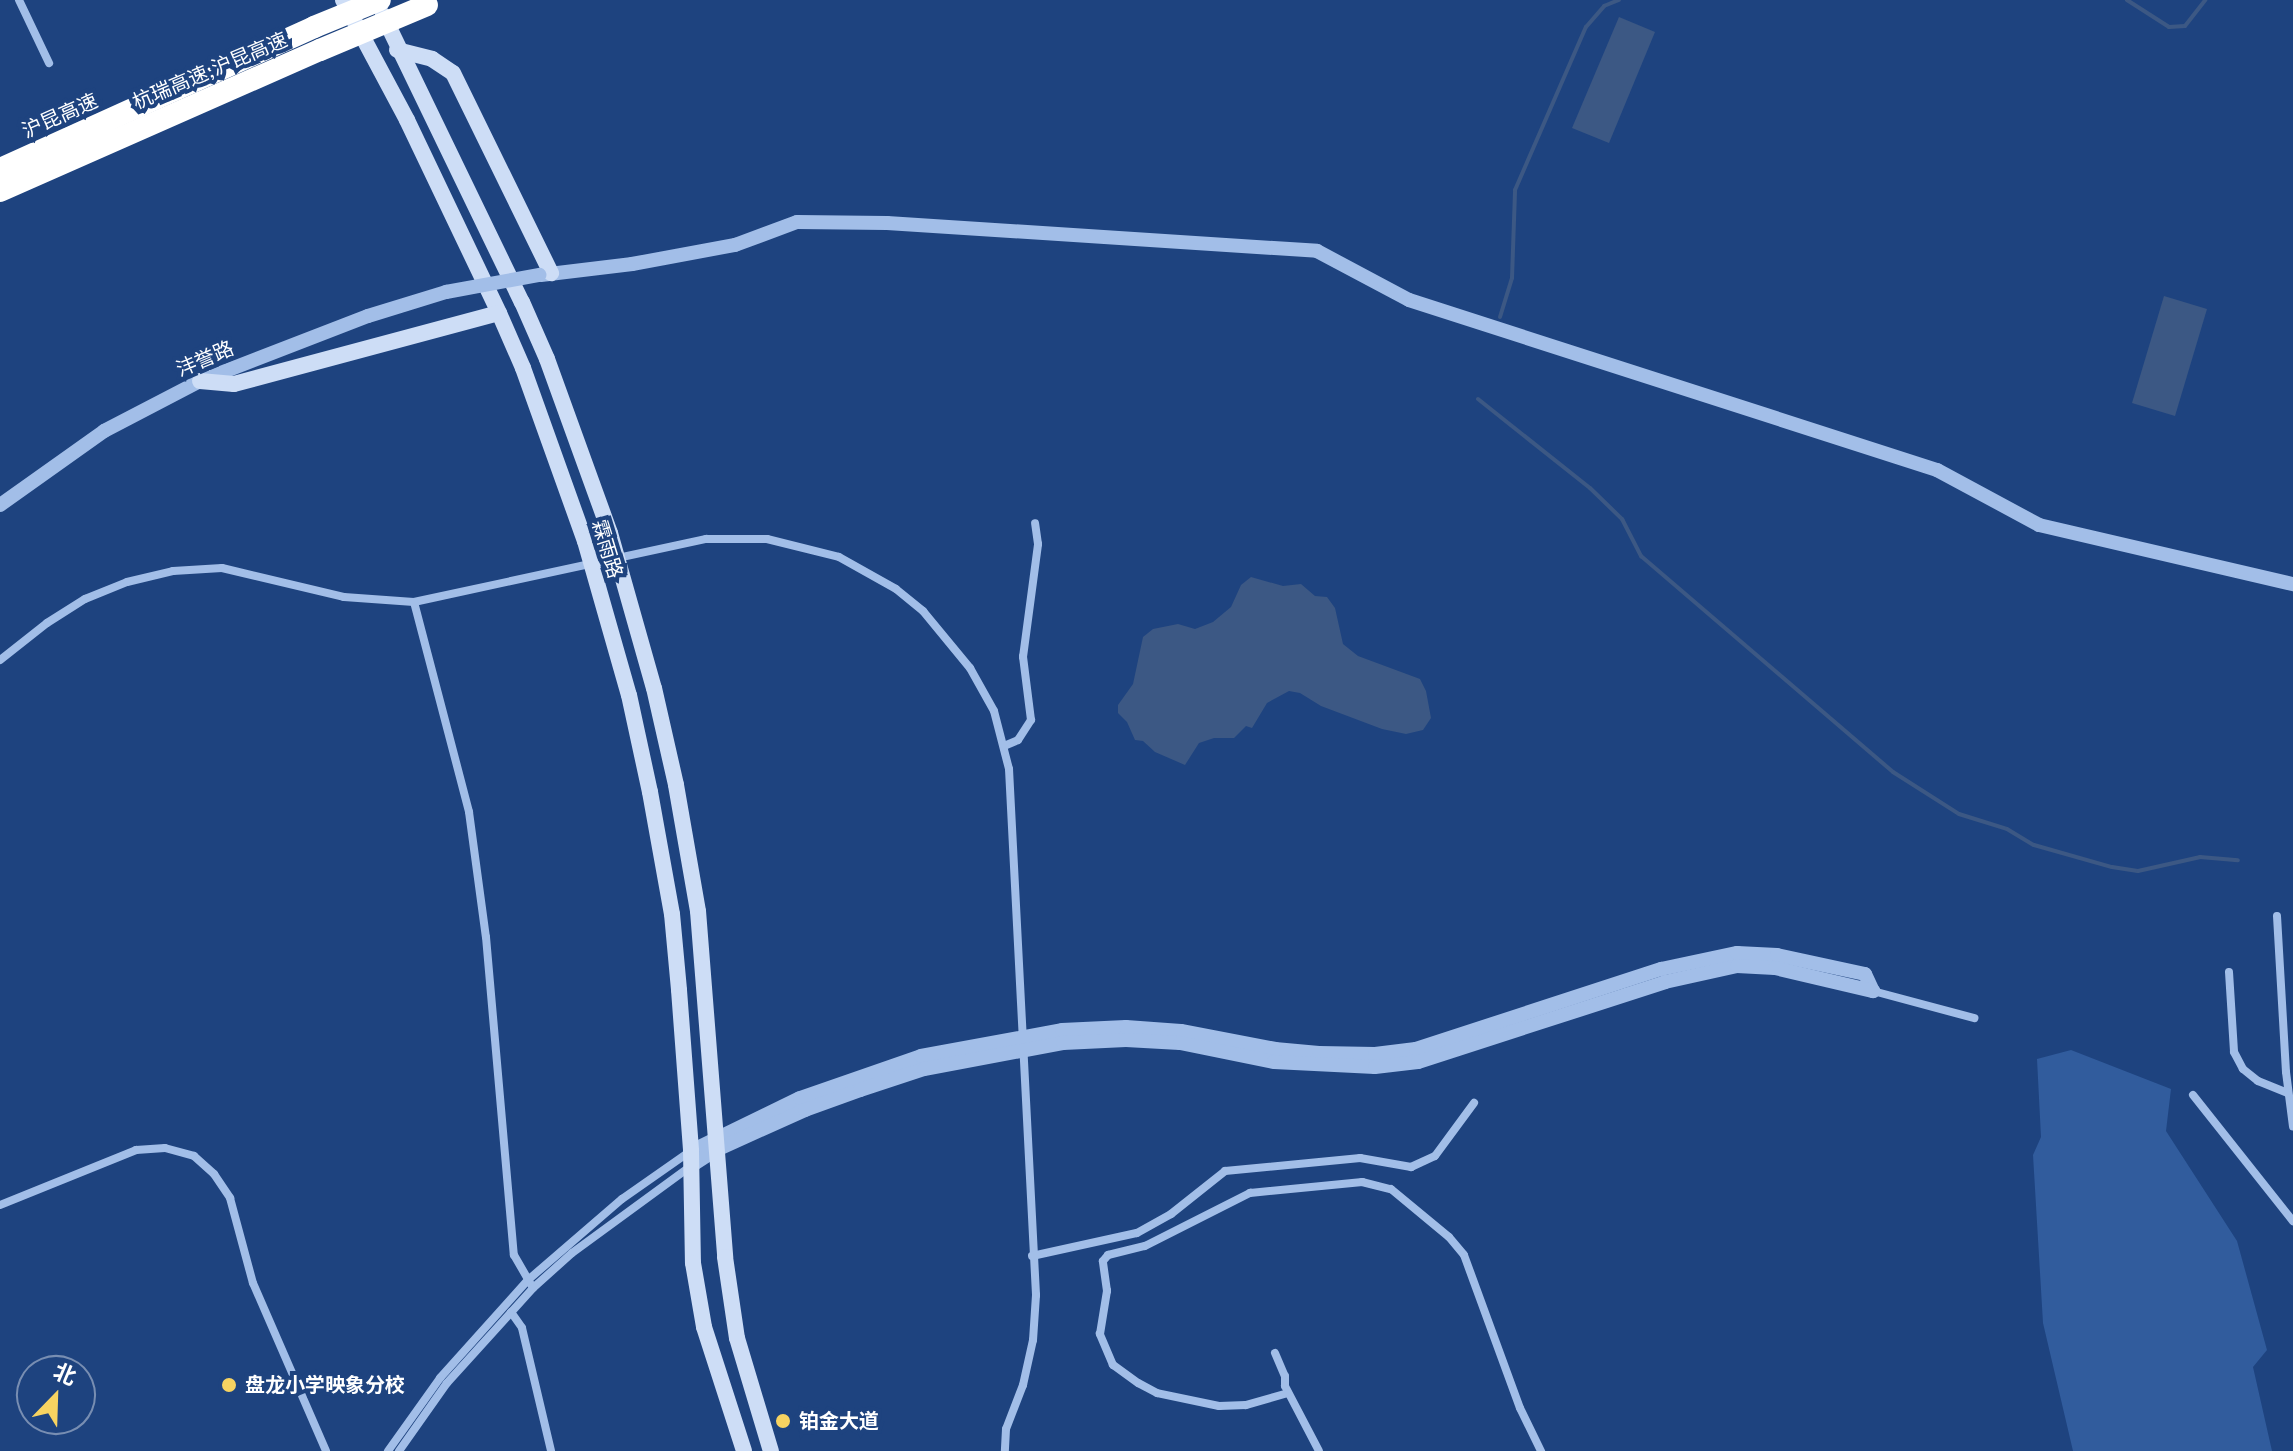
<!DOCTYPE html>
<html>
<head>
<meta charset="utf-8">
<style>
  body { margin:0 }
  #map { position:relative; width:2293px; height:1451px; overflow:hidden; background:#1e437f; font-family:"Work Sans","Noto Sans SC",sans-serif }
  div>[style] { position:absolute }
  .green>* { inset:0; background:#315c9d }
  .water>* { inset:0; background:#3c5884 }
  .stream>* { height:4px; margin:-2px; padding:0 2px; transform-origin:2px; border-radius:2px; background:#3c5884 }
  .minor>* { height:8px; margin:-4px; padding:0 4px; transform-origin:4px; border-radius:4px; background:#a2bee8 }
  .tertiary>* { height:14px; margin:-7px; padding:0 7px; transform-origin:7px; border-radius:7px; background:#a2bee8 }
  .secondary>* { height:16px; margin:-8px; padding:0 8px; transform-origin:8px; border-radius:8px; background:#cdddf6 }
  .motorway>* { height:22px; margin:-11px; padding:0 11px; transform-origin:11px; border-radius:11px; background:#fff }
  .tertiary-bridge>* { height:14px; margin:-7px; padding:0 7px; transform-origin:7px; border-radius:7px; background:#a2bee8 }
  .secondary-bridge>* { height:16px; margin:-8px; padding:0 8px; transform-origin:8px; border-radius:8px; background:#cdddf6 }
  .motorway-bridge>* { height:22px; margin:-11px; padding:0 11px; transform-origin:11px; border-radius:11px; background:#fff }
  .dots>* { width:22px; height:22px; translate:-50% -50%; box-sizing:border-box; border:4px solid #1e437f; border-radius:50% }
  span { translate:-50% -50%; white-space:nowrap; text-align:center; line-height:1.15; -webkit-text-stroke:8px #1e437f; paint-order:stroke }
  .street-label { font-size:20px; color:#fff }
  .poi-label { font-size:20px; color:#fff; font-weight:700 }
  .left { translate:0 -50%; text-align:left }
  .north { position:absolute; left:16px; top:1355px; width:80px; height:80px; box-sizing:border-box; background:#1e437f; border:2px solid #788eb2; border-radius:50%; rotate:23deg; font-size:22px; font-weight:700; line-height:32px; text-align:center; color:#fff }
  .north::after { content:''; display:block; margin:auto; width:28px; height:36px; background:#f7d361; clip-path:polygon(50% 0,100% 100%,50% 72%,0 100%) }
</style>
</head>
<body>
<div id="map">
  <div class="green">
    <div style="clip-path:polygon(2071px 1050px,2171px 1089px,2166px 1131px,2237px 1241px,2267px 1350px,2253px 1367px,2272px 1451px,2073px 1451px,2043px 1323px,2033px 1155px,2041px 1137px,2037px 1059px)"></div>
  </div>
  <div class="water">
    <div style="clip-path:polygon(1619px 17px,1655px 32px,1609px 143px,1572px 128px)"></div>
    <div style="clip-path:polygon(2164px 296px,2207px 309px,2175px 416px,2132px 403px)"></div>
    <div style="clip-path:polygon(1251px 577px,1283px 586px,1301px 584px,1315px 596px,1327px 597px,1335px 608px,1343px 644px,1358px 656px,1420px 679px,1426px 691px,1431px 718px,1423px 730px,1406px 734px,1382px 729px,1321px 706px,1300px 693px,1289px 691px,1267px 703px,1252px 728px,1246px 726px,1234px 738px,1214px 738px,1199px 743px,1185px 765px,1155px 752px,1143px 741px,1135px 740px,1127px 722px,1118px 713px,1118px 705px,1133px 684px,1143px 637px,1153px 629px,1178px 624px,1195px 629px,1213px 622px,1231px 607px,1241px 585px)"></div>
  </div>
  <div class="stream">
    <div style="left:2127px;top:0;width:50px;rotate:32.7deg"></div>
    <div style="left:2169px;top:27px;width:16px;rotate:-4deg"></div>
    <div style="left:2185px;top:26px;width:33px;rotate:-52deg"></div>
    <div style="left:1500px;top:317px;width:41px;rotate:-72.9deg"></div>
    <div style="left:1512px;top:278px;width:88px;rotate:-88deg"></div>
    <div style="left:1515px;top:190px;width:178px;rotate:-66.5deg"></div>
    <div style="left:1586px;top:27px;width:28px;rotate:-49deg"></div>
    <div style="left:1604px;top:6px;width:16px;rotate:-22deg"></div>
    <div style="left:1478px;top:399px;width:143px;rotate:38.5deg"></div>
    <div style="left:1590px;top:488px;width:45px;rotate:44.1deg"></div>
    <div style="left:1622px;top:519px;width:42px;rotate:62.8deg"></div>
    <div style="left:1641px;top:556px;width:332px;rotate:40.6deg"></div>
    <div style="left:1893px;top:772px;width:78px;rotate:32.5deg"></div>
    <div style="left:1959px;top:814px;width:50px;rotate:17.4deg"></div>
    <div style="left:2007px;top:829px;width:31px;rotate:31deg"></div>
    <div style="left:2034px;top:845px;width:81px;rotate:15.8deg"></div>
    <div style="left:2112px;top:867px;width:26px;rotate:9deg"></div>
    <div style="left:2138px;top:871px;width:64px;rotate:-12.7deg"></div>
    <div style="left:2200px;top:857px;width:38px;rotate:5deg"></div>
  </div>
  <div class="minor">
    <div style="left:19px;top:0;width:70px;rotate:64.5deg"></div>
    <div style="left:414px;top:602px;width:299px;rotate:-12.2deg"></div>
    <div style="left:706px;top:539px;width:61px"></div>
    <div style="left:767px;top:539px;width:74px;rotate:14deg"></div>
    <div style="left:839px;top:557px;width:65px;rotate:29.3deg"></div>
    <div style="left:896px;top:589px;width:35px;rotate:39deg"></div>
    <div style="left:923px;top:611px;width:74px;rotate:50.5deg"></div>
    <div style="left:970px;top:668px;width:49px;rotate:60.8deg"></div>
    <div style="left:994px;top:711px;width:60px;rotate:75.5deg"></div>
    <div style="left:1009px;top:769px;width:527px;rotate:87.06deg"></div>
    <div style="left:1036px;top:1295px;width:45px;rotate:93.8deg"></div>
    <div style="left:1033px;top:1340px;width:46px;rotate:102.5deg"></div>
    <div style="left:1023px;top:1385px;width:47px;rotate:111.1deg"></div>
    <div style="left:1006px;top:1429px;width:22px;rotate:93deg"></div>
    <div style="left:0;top:660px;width:60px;rotate:-38.2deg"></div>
    <div style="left:47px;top:623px;width:45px;rotate:-32.3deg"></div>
    <div style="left:85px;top:599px;width:45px;rotate:-22deg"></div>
    <div style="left:127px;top:582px;width:47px;rotate:-13.4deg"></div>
    <div style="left:173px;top:571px;width:49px;rotate:-3.5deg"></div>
    <div style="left:222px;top:568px;width:125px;rotate:13.4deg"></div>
    <div style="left:344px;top:597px;width:70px;rotate:4.1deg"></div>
    <div style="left:414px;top:602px;width:217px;rotate:75.3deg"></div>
    <div style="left:469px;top:812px;width:126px;rotate:82.3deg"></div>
    <div style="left:486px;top:937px;width:319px;rotate:85deg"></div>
    <div style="left:514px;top:1255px;width:38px;rotate:60deg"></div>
    <div style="left:1004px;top:746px;width:15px;rotate:-23deg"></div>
    <div style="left:1018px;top:740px;width:24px;rotate:-57deg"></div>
    <div style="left:1031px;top:720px;width:64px;rotate:-97.2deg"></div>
    <div style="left:1023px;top:657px;width:114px;rotate:-82.4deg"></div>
    <div style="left:1038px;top:544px;width:21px;rotate:-98deg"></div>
    <div style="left:2277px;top:916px;width:156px;rotate:86.7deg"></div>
    <div style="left:2286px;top:1072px;width:55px;rotate:82.7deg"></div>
    <div style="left:2229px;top:972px;width:80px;rotate:86.4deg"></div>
    <div style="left:2234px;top:1052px;width:19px;rotate:62deg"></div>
    <div style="left:2243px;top:1069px;width:19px;rotate:39deg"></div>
    <div style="left:2258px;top:1081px;width:32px;rotate:22deg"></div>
    <div style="left:1873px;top:991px;width:105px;rotate:15deg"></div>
    <div style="left:2193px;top:1095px;width:161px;rotate:51.6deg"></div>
    <div style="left:0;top:1205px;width:147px;rotate:-22deg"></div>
    <div style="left:136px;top:1150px;width:29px;rotate:-4deg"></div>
    <div style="left:165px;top:1148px;width:30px;rotate:15deg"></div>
    <div style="left:194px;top:1156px;width:27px;rotate:42deg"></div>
    <div style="left:214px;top:1174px;width:29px;rotate:56deg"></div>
    <div style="left:230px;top:1198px;width:88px;rotate:74.9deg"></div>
    <div style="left:253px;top:1283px;width:183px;rotate:66.5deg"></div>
    <div style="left:1032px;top:1256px;width:107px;rotate:-12.4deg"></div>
    <div style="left:1137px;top:1233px;width:39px;rotate:-29deg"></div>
    <div style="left:1171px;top:1214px;width:69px;rotate:-38.5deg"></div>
    <div style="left:1225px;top:1171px;width:136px;rotate:-5.5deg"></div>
    <div style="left:1360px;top:1158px;width:52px;rotate:10deg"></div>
    <div style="left:1411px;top:1167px;width:26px;rotate:-25deg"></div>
    <div style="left:1435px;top:1156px;width:66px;rotate:-53.7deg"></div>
    <div style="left:511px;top:1312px;width:19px;rotate:55deg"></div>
    <div style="left:522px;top:1328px;width:126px;rotate:76.7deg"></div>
    <div style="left:1275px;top:1353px;width:25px;rotate:67deg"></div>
    <div style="left:1285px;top:1376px;width:10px;rotate:90deg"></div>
    <div style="left:1285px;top:1386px;width:73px;rotate:62.4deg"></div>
    <div style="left:1288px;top:1393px;width:44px;rotate:164.1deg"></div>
    <div style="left:1246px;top:1405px;width:27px;rotate:178deg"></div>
    <div style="left:1219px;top:1406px;width:63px;rotate:-168.2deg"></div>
    <div style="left:1157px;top:1393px;width:21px;rotate:-152deg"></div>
    <div style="left:1138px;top:1383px;width:31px;rotate:-144deg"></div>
    <div style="left:1113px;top:1365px;width:34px;rotate:-113deg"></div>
    <div style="left:1100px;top:1334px;width:44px;rotate:-80.8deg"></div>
    <div style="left:1107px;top:1291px;width:30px;rotate:-98deg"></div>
    <div style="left:1103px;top:1261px;width:8px;rotate:-50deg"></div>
    <div style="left:1108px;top:1255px;width:38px;rotate:-14deg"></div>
    <div style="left:1145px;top:1246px;width:118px;rotate:-26.8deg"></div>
    <div style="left:1250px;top:1193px;width:113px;rotate:-5.6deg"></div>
    <div style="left:1362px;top:1182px;width:30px;rotate:14deg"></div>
    <div style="left:1391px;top:1189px;width:75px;rotate:39.6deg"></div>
    <div style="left:1449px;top:1237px;width:23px;rotate:50deg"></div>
    <div style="left:1464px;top:1255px;width:163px;rotate:69.9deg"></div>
    <div style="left:1520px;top:1408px;width:48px;rotate:64deg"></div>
    <div style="left:388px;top:1451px;width:90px;rotate:-54.5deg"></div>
    <div style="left:440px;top:1378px;width:132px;rotate:-48.1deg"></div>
    <div style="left:528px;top:1280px;width:124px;rotate:-40.8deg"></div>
    <div style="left:622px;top:1199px;width:82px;rotate:-35deg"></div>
    <div style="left:399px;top:1451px;width:83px;rotate:-54.8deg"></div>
    <div style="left:447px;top:1383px;width:128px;rotate:-47.8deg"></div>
    <div style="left:533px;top:1288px;width:52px;rotate:-41.9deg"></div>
    <div style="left:572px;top:1253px;width:147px;rotate:-36.2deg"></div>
  </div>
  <div class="tertiary">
    <div style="left:541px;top:275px;width:92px;rotate:-6.9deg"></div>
    <div style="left:632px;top:264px;width:105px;rotate:-10.5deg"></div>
    <div style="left:735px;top:245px;width:66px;rotate:-20.4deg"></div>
    <div style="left:797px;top:222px;width:90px;rotate:0.6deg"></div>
    <div style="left:887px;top:223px;width:431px;rotate:3.7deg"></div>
    <div style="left:1317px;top:251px;width:104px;rotate:28deg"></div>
    <div style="left:1409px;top:300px;width:555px;rotate:17.85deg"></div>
    <div style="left:1937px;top:470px;width:116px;rotate:28.3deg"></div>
    <div style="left:2039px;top:525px;width:261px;rotate:13.1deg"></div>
    <div style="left:0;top:505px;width:128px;rotate:-35.4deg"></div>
    <div style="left:104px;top:431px;width:108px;rotate:-27.5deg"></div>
    <div style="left:200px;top:381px;width:180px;rotate:-21.2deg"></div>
    <div style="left:368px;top:316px;width:82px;rotate:-17.1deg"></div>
    <div style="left:691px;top:1151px;width:121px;rotate:-25.9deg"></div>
    <div style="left:800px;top:1098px;width:128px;rotate:-19.1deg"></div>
    <div style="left:921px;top:1056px;width:143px;rotate:-10.4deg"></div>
    <div style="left:1062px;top:1030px;width:64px;rotate:-2.7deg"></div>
    <div style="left:1126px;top:1027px;width:55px;rotate:4.2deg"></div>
    <div style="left:1181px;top:1031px;width:96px;rotate:10.8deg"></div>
    <div style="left:1275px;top:1049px;width:44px;rotate:5.2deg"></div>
    <div style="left:1319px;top:1053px;width:56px;rotate:1deg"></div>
    <div style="left:1375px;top:1054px;width:41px;rotate:-7deg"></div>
    <div style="left:1416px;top:1049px;width:258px;rotate:-18.1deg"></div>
    <div style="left:1661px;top:969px;width:78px;rotate:-11.9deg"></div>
    <div style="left:1737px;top:953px;width:40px;rotate:2.9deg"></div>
    <div style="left:1777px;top:955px;width:90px;rotate:12.2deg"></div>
    <div style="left:1865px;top:974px;width:19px;rotate:65deg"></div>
    <div style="left:691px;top:1166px;width:30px;rotate:-33deg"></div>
    <div style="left:716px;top:1150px;width:98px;rotate:-24.2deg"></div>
    <div style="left:805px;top:1110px;width:59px;rotate:-20deg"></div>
    <div style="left:860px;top:1090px;width:67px;rotate:-18.2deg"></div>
    <div style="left:924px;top:1069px;width:141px;rotate:-10.6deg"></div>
    <div style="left:1063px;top:1043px;width:63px;rotate:-2.7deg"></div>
    <div style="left:1126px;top:1040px;width:54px;rotate:3.2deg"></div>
    <div style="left:1180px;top:1043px;width:96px;rotate:11.4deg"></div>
    <div style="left:1274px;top:1062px;width:101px;rotate:2.8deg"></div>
    <div style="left:1375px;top:1067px;width:43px;rotate:-6.6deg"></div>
    <div style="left:1418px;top:1062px;width:260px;rotate:-17.9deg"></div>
    <div style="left:1665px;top:982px;width:74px;rotate:-12.5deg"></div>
    <div style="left:1737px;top:966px;width:38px;rotate:3deg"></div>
    <div style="left:1775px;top:968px;width:101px;rotate:13.2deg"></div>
  </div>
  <div class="secondary">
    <div style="left:343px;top:0;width:136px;rotate:61.9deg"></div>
    <div style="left:407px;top:120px;width:214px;rotate:64.5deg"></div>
    <div style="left:499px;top:313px;width:60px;rotate:66.4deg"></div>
    <div style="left:523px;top:368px;width:184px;rotate:70.3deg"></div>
    <div style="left:383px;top:15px;width:319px;rotate:64.2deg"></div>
    <div style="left:522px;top:302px;width:62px;rotate:66.3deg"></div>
    <div style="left:547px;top:359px;width:185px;rotate:70.1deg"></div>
    <div style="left:397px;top:50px;width:36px;rotate:14deg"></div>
    <div style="left:432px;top:59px;width:25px;rotate:34deg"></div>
    <div style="left:453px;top:73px;width:223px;rotate:63.9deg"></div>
    <div style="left:200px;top:381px;width:34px;rotate:5deg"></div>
    <div style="left:234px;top:384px;width:274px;rotate:-15deg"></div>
    <div style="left:676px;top:785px;width:128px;rotate:80.1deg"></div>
    <div style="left:698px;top:911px;width:347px;rotate:85.5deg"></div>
    <div style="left:725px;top:1257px;width:82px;rotate:81.6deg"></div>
    <div style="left:737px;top:1338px;width:118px;rotate:73.3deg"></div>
    <div style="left:650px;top:792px;width:124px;rotate:79.8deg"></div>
    <div style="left:672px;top:914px;width:76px;rotate:84.7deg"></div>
    <div style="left:679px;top:990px;width:161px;rotate:85.7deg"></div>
    <div style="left:691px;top:1151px;width:112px;rotate:89deg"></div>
    <div style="left:693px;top:1263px;width:65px;rotate:80.2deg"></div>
    <div style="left:704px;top:1327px;width:130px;rotate:72.1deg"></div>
  </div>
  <div class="motorway">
    <div style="left:0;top:169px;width:345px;rotate:-24.3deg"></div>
    <div style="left:0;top:191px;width:350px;rotate:-23.8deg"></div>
  </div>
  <div class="tertiary-bridge">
    <div style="left:446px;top:292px;width:95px;rotate:-10.4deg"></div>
  </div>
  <div class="secondary-bridge">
    <div style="left:610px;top:533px;width:161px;rotate:74.2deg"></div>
    <div style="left:654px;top:688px;width:99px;rotate:77.2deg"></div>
    <div style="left:585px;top:541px;width:160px;rotate:74.1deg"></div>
    <div style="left:629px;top:695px;width:99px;rotate:77.8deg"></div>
  </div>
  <div class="motorway-bridge">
    <div style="left:314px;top:27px;width:71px;rotate:-22.2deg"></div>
    <div style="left:320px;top:50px;width:116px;rotate:-22.8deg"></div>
  </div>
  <div class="dots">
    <div style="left:229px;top:1385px;background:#f7d361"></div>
    <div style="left:783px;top:1421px;background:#f7d361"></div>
  </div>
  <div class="street-label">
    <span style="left:210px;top:71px;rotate:-23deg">杭瑞高速;沪昆高速</span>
    <span style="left:60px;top:116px;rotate:-24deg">沪昆高速</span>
    <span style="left:205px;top:359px;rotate:-23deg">沣誉路</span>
    <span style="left:607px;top:549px;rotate:73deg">霖雨路</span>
  </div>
  <div class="poi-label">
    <span class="left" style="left:245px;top:1385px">盘龙小学映象分校</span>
    <span class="left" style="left:799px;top:1421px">铂金大道</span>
  </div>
  <div class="north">北</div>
</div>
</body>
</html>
